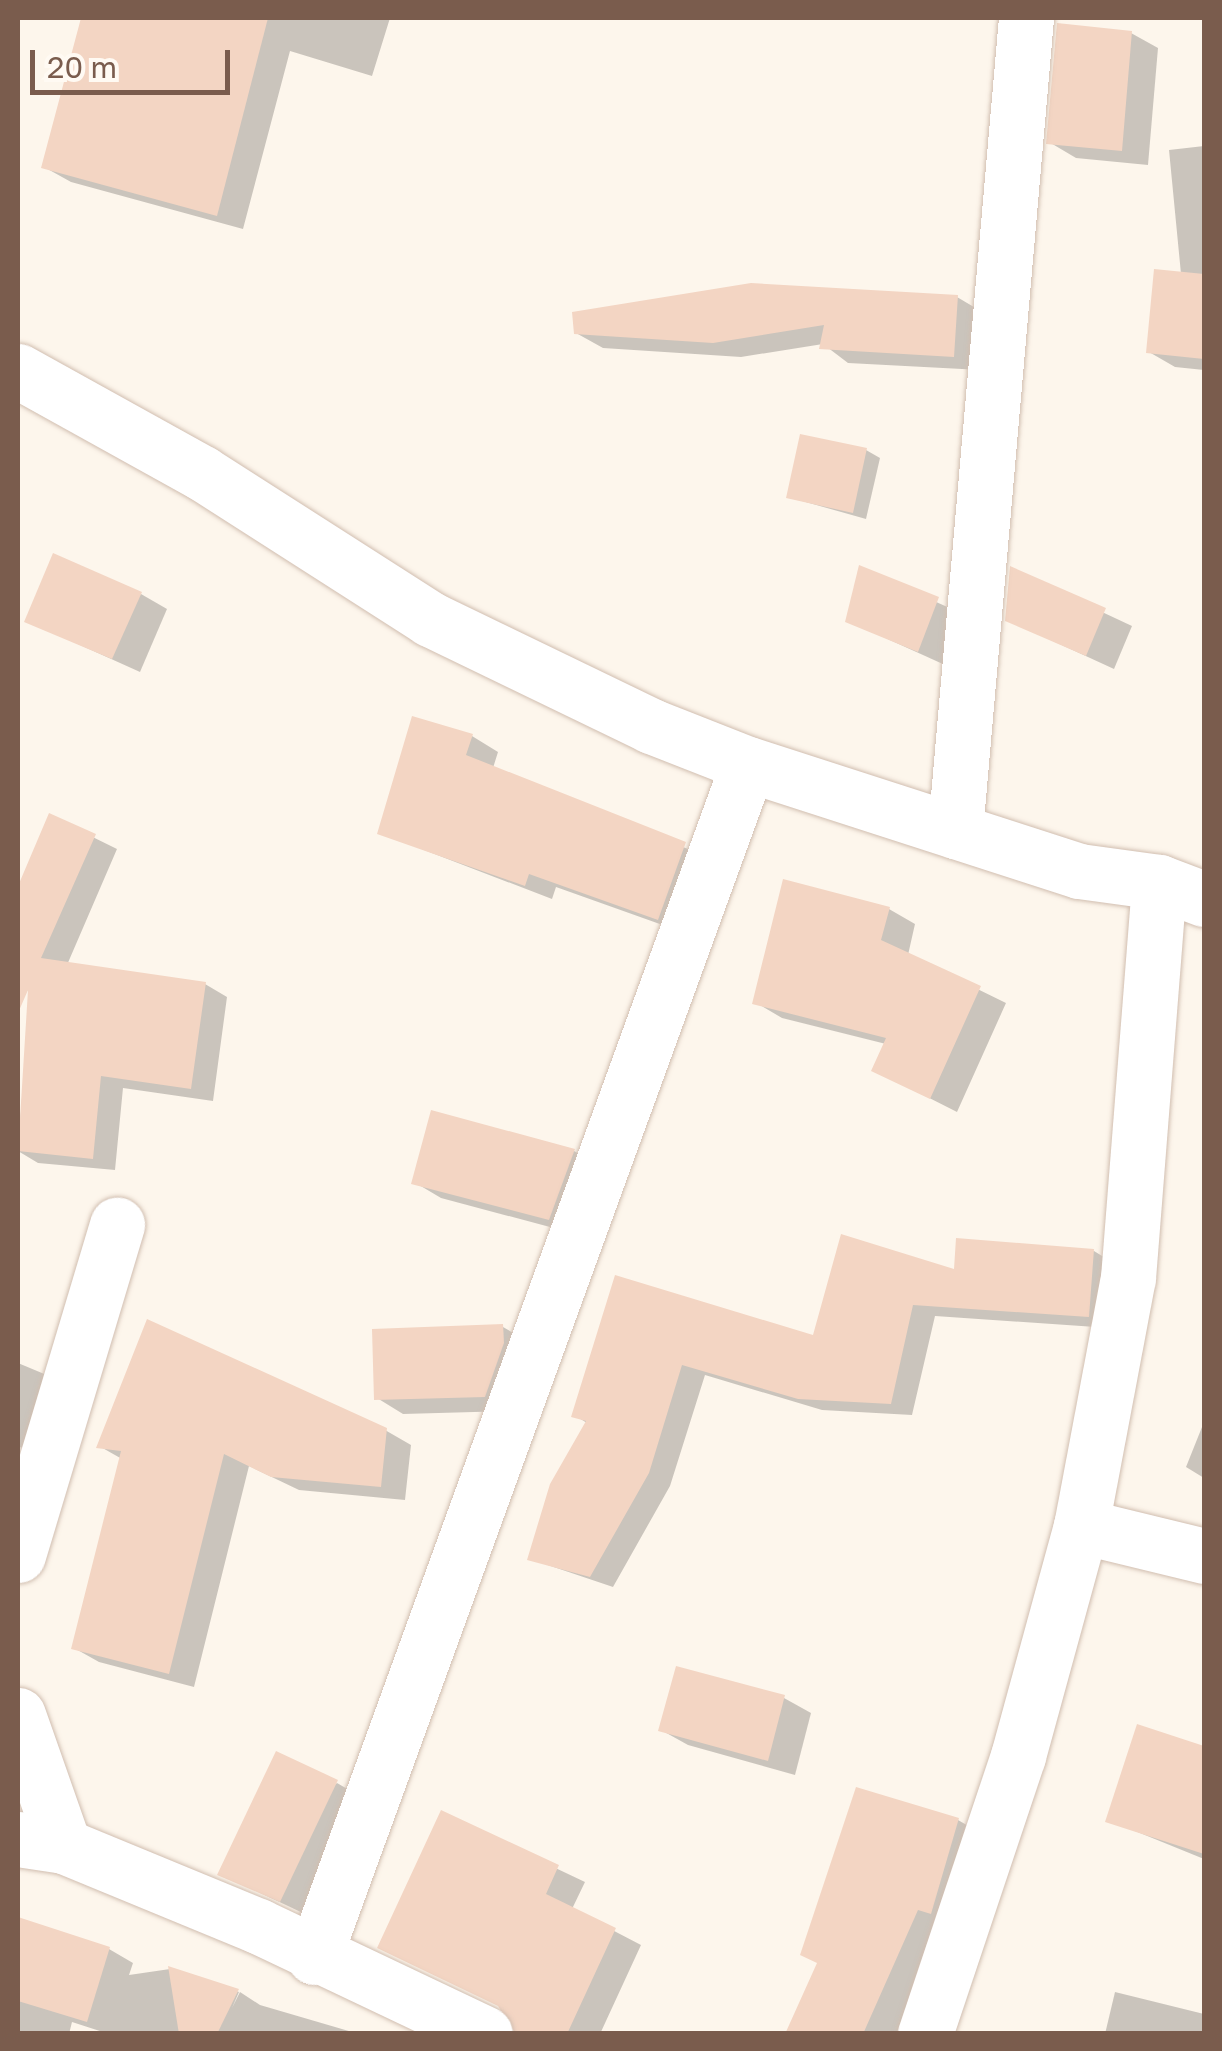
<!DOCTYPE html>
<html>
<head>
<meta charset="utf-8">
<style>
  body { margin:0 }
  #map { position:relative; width:1222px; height:2051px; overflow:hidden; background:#fdf6ec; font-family:"Golos Text",sans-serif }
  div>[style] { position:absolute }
  .shadow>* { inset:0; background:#0003 }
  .building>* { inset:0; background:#f3d5c3 }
  .roads { filter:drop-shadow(0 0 2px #d1beb0) drop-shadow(0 0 2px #d1beb0) }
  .street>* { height:55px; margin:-27.5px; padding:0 27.5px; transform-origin:27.5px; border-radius:27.5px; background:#fff }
  .secondary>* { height:55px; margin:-27.5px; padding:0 27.5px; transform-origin:27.5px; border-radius:27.5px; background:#fff }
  span { translate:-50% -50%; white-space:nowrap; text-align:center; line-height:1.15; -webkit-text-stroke:10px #fffaf3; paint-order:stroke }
  .frame { position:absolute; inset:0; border:20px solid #7a5c4d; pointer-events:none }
  .scale { position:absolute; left:30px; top:50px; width:200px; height:45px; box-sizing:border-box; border:5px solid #7a5c4d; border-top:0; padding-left:12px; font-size:30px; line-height:35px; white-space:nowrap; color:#7a5c4d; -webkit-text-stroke:8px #fffaf3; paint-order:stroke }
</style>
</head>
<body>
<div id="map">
  <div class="shadow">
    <div style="clip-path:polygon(144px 18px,390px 18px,372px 76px,290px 51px,243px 229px,71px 182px,44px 167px,122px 89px)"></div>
    <div style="clip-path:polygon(1131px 33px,1158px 48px,1148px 165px,1076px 158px,1049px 142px)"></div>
    <div style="clip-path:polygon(1204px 146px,1204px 370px,1175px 367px,1149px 352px,1181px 274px,1169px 150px)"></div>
    <div style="clip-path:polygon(957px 297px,984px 313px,981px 370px,848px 363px,823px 344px,741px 357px,603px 348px,576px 333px)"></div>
    <div style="clip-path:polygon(866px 450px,880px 458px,866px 519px,788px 497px)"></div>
    <div style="clip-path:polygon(861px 568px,965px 615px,945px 665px,848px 621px)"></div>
    <div style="clip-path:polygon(1012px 570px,1132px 626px,1114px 669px,1007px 620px)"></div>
    <div style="clip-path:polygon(141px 594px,167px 609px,140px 672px,27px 621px)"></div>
    <div style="clip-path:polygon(472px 736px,498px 752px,493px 768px,712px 859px,685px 933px,556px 887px,552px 899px,380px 833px)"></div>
    <div style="clip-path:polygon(50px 816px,117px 849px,67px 965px,205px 984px,227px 997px,213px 1101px,123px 1088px,115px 1170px,38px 1163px,18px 1151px,30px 991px,18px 988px,18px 892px)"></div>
    <div style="clip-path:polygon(889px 909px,915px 924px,908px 955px,1006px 1003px,957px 1112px,874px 1070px,886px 1044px,782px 1018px,755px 1002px)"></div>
    <div style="clip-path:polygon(574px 1151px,600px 1166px,576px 1234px,441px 1198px,414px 1182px)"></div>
    <div style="clip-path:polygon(1094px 1251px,1115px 1264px,1110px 1328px,935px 1316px,912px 1415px,822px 1410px,705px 1375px,670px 1486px,613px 1587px,530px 1559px,587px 1423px,574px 1415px,617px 1278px,815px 1338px,956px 1272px)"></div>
    <div style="clip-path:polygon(503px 1327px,529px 1342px,511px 1411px,403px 1414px,377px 1398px)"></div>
    <div style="clip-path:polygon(18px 1363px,61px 1381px,47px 1451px,18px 1447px)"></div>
    <div style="clip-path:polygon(1204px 1422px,1204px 1478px,1186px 1467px)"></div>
    <div style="clip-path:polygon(385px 1430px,411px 1445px,405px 1500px,299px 1490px,249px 1466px,194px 1687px,99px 1662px,74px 1648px,122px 1459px,99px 1446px)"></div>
    <div style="clip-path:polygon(784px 1698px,811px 1713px,795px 1775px,688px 1745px,661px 1730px)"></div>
    <div style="clip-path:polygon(1138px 1727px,1204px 1749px,1204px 1859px,1108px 1820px)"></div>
    <div style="clip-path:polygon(337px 1783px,363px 1798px,307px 1915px,220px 1874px)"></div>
    <div style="clip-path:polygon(442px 1814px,585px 1882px,572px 1909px,641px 1945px,600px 2034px,564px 2034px,381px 1947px)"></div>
    <div style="clip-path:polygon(958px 1820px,984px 1835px,899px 2027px,910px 2034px,789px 2034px,818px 1963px)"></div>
    <div style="clip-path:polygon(19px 1920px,109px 1949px,133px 1963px,129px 1975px,170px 1969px,239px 1992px,232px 2008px,240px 1992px,260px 2005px,359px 2034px,109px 2034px,72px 2022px,69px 2034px,18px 2034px)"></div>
    <div style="clip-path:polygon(1115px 1992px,1204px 2014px,1204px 2034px,1105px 2034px)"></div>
  </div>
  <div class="building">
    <div style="clip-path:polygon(81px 18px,268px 18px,217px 216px,41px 168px)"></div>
    <div style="clip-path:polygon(1057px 23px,1132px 31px,1122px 151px,1046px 144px)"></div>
    <div style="clip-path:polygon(1154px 269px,1204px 274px,1204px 359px,1146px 353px)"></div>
    <div style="clip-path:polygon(751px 283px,958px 295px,954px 357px,819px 349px,824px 325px,713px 343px,574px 334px,572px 312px)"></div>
    <div style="clip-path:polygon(800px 434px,867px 448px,853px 513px,786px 498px)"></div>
    <div style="clip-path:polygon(53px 553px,142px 592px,112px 659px,24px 622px)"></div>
    <div style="clip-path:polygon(859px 565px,939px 597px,918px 652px,845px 622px)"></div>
    <div style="clip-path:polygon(1010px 566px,1106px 608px,1086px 656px,1005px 621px)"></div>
    <div style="clip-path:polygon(412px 716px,473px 734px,466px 755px,686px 842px,658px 920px,529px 874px,525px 886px,377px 834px)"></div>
    <div style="clip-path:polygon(49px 813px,96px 834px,41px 958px,206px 982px,191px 1089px,101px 1076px,93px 1159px,18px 1151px,28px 990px,18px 1013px,18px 886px)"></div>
    <div style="clip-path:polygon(783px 879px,890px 907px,881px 940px,981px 986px,930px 1099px,871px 1071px,886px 1038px,752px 1004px)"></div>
    <div style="clip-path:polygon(431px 1110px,575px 1149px,549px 1220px,411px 1184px)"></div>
    <div style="clip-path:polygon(841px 1234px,954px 1269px,956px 1238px,1094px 1249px,1089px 1317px,913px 1305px,891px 1404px,798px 1399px,682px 1365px,649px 1473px,590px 1577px,527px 1560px,550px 1484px,586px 1421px,571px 1417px,615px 1275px,813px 1335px)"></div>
    <div style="clip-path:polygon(147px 1319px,387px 1428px,381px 1487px,271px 1477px,224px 1454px,169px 1674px,71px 1649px,121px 1451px,96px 1448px)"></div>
    <div style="clip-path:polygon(503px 1324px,504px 1343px,485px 1397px,374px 1400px,372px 1329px)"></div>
    <div style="clip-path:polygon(676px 1666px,785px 1695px,768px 1761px,658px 1731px)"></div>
    <div style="clip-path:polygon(1137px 1724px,1204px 1746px,1204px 1854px,1105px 1822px)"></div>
    <div style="clip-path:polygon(276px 1751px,338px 1780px,280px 1902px,217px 1875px)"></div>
    <div style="clip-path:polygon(856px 1787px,959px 1818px,931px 1914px,918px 1910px,863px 2034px,785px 2034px,817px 1963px,800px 1955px)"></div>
    <div style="clip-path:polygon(441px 1810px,559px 1865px,546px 1894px,616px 1928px,567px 2034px,516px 2034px,498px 2006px,377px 1948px)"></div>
    <div style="clip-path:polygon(18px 1917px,110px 1947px,87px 2022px,18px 2001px)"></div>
    <div style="clip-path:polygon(168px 1966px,239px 1989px,217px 2034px,179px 2034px)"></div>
  </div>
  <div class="roads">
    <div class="street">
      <div style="left:955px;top:831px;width:816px;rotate:-85.01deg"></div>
      <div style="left:1081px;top:1526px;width:127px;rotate:13.7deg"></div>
      <div style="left:18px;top:1555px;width:345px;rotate:-73.3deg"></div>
      <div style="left:18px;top:1715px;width:139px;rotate:70.7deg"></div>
      <div style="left:18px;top:1839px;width:47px;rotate:8.7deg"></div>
      <div style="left:64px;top:1846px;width:210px;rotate:22.4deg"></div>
      <div style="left:258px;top:1926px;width:251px;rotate:25.4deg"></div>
      <div style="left:314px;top:1957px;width:1269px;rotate:-70.01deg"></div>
      <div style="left:925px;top:2034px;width:293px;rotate:-71.5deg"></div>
      <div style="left:1018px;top:1756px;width:238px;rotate:-74.7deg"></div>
      <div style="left:1081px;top:1526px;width:252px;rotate:-79.3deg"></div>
      <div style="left:1128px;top:1278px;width:397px;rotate:-85.5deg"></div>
    </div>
    <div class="secondary">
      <div style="left:18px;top:371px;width:210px;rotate:29deg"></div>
      <div style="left:202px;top:473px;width:271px;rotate:32.6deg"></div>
      <div style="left:430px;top:619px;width:246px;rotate:25.8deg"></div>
      <div style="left:651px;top:726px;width:104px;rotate:21.4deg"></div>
      <div style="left:748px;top:764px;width:348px;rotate:17.9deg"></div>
      <div style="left:1079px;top:871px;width:81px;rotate:7.8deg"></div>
      <div style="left:1159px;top:882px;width:48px;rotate:20.7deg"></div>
    </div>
  </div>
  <div class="frame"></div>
  <div class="scale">20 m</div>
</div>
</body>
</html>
